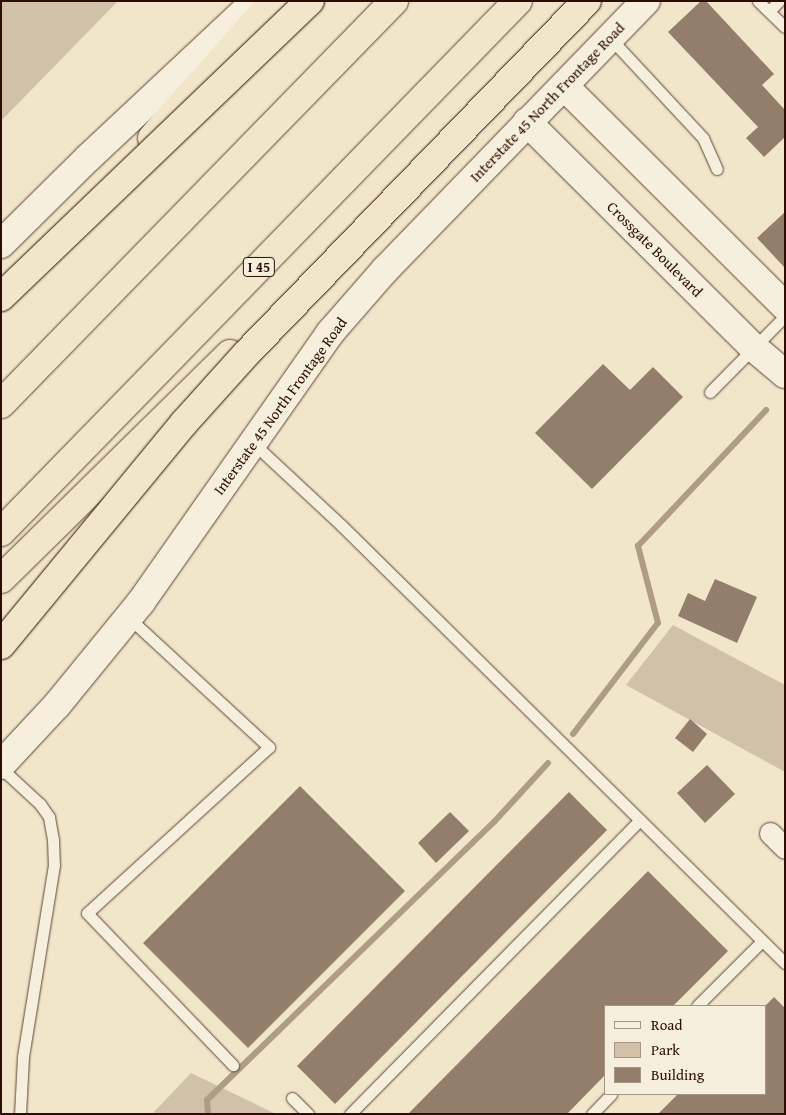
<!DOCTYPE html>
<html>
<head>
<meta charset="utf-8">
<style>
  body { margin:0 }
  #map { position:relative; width:786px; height:1115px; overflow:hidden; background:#f2e6ca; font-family:"Gentium Book Plus",serif }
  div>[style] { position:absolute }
  .green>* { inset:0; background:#d0c1a8 }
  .stream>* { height:6px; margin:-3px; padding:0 3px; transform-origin:3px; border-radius:3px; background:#ae9c86 }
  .building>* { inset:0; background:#927e6a }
  .roads { filter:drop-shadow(0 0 1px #5d4333) drop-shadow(0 0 1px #5d4333) }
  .service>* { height:11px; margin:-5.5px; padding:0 5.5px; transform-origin:5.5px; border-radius:5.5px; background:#f7efdd }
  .minor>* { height:21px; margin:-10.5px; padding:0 10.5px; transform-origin:10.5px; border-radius:10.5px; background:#f7efdd }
  .tertiary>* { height:28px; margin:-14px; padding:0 14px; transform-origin:14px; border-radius:14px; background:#f7efdd }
  .secondary>* { height:28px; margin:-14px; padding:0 14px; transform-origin:14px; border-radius:14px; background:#f7efdd }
  .motorway>* { height:28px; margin:-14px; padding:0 14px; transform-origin:14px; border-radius:14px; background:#f2e6ca }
  .bridges { filter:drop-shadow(0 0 1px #2b0d01) drop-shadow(0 0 1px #2b0d01) }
  .motorway-bridge>* { height:28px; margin:-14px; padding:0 14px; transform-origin:14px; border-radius:14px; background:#f2e6ca }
  span { translate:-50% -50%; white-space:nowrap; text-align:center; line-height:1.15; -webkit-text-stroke:4px #f7efdd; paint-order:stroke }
  .shield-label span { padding:1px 4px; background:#f7efdd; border:1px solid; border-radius:4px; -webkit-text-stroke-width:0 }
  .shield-label { font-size:14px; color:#2b0d01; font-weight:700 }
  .street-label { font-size:15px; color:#2b0d01 }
  .frame { position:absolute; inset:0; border:2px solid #2b0d01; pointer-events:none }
  .legend { position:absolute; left:604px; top:1005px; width:162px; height:90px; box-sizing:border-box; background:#f7efdd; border:1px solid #a59585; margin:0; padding:6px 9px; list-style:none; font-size:15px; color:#2b0d01 }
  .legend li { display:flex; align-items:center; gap:10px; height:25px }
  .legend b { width:25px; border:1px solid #a59585 }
</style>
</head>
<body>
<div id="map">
  <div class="green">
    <div style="clip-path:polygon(1px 1px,118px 1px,1px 121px)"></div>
    <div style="clip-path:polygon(673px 625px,785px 685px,785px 772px,626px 685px)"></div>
    <div style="clip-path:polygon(191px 1073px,276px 1114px,152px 1114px)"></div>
  </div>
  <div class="stream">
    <div style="left:573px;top:734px;width:140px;rotate:-52.6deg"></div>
    <div style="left:658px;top:623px;width:80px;rotate:-104.6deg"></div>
    <div style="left:638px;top:546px;width:187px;rotate:-46.7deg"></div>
    <div style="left:208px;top:1114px;width:14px;rotate:-94deg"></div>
    <div style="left:207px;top:1100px;width:400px;rotate:-44.1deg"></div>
    <div style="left:494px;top:822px;width:80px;rotate:-47.5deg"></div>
  </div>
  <div class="building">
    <div style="clip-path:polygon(701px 1px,706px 1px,774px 74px,762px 85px,785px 110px,785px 137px,764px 157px,746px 138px,758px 127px,668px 32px)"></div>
    <div style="clip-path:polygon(785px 212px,785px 268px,757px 238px)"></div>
    <div style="clip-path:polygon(603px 364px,630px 390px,653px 367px,683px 397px,592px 489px,535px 433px)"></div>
    <div style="clip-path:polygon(715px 579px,757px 597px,737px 643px,678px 616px,688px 593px,705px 601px)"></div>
    <div style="clip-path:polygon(690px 719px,707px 734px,693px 752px,675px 738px)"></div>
    <div style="clip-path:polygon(707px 765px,735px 794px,705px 823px,677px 793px)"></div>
    <div style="clip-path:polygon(300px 786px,405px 891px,248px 1048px,143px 943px)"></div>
    <div style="clip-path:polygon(569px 792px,607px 830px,335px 1104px,297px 1066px)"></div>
    <div style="clip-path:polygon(450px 812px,469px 831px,436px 863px,418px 843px)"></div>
    <div style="clip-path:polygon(648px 871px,728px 951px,673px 1006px,605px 1006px,605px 1075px,567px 1114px,408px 1114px)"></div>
    <div style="clip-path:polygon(774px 997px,785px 1008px,785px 1114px,658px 1114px,678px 1094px,765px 1094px,765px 1006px)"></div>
  </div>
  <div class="roads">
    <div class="service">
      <div style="left:758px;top:1px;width:37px;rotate:44deg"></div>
      <div style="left:769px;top:11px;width:14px;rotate:-45deg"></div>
      <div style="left:610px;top:38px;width:137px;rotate:47.1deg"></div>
      <div style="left:703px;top:138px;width:34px;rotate:66deg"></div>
      <div style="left:710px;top:392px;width:107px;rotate:-45.4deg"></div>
      <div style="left:253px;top:443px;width:120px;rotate:43deg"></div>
      <div style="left:341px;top:525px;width:624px;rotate:44.61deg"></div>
      <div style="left:128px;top:617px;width:192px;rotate:42.7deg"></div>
      <div style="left:269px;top:747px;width:246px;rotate:137.6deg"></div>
      <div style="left:87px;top:913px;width:211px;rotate:46.2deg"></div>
      <div style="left:1px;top:768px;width:53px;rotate:42.7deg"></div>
      <div style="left:40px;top:804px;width:16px;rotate:55deg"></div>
      <div style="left:49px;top:817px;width:22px;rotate:80deg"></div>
      <div style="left:53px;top:839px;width:26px;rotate:88deg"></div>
      <div style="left:54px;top:865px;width:194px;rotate:99.2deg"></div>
      <div style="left:23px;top:1057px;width:57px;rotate:93deg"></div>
      <div style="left:697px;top:1006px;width:92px;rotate:-45deg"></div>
      <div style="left:292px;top:1098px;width:23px;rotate:45deg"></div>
      <div style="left:350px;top:1114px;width:413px;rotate:-45.4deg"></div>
      <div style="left:592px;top:1114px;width:28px;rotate:-46deg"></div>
    </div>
    <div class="minor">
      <div style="left:770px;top:833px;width:21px;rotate:45deg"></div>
    </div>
    <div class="tertiary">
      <div style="left:564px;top:86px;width:312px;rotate:44.9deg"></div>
      <div style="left:527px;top:122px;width:319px;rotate:44.9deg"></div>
      <div style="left:753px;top:347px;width:42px;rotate:40.2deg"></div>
    </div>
    <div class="secondary">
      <div style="left:1px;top:244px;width:122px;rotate:-44.7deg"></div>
      <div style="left:88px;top:158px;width:230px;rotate:-43.1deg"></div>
      <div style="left:1px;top:765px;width:82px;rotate:-47deg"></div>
      <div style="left:57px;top:705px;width:133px;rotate:-50.8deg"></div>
      <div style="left:141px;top:602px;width:329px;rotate:-54.9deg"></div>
      <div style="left:330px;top:333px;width:84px;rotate:-48.9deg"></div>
      <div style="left:385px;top:270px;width:375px;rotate:-45.9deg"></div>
    </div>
    <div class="motorway">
      <div style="left:152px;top:138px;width:183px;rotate:-48.3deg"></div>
      <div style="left:1px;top:404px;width:563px;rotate:-45.72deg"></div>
      <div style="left:1px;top:532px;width:741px;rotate:-45.77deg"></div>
      <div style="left:1px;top:579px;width:321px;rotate:-44.5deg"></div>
    </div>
  </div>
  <div class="bridges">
    <div class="motorway-bridge">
      <div style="left:1px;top:297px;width:428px;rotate:-43.8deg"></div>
      <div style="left:1px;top:645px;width:288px;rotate:-50.5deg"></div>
      <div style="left:184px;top:423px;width:94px;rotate:-48deg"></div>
      <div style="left:247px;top:353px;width:489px;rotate:-46deg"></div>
    </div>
  </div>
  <div class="shield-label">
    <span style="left:259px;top:267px">I 45</span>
  </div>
  <div class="street-label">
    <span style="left:547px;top:102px;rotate:-46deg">Interstate 45 North Frontage Road</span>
    <span style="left:655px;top:249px;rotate:45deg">Crossgate Boulevard</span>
    <span style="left:280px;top:406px;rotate:-54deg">Interstate 45 North Frontage Road</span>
  </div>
  <div class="frame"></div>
  <ul class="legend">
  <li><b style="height:6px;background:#f7efdd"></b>Road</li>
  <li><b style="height:14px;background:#d0c1a8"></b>Park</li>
  <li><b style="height:14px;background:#927e6a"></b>Building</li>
  </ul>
</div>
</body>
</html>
